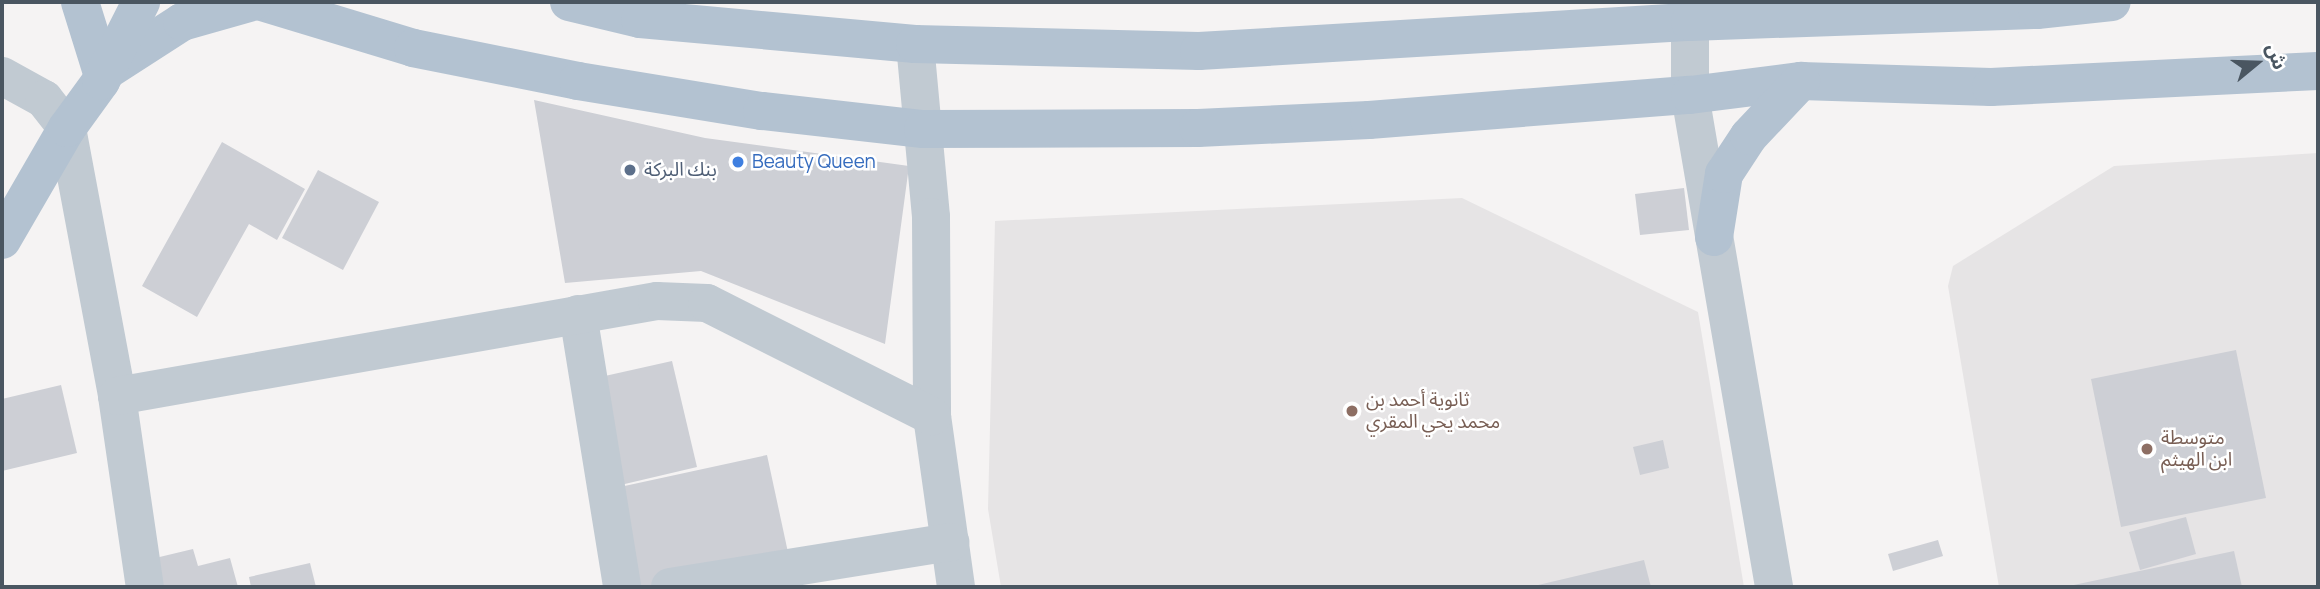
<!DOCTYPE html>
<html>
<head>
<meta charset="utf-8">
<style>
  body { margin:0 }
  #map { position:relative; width:2320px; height:589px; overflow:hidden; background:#f5f3f3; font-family:Manrope,"Noto Sans Arabic",sans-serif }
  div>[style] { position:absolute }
  .education>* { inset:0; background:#e6e4e5 }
  .building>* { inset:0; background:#cdcfd5 }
  .minor>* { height:38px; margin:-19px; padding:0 19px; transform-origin:19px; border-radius:19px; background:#c1cad2 }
  .major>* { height:38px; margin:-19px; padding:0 19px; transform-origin:19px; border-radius:19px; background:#b3c2d1 }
  .dots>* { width:19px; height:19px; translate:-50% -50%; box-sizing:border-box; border:4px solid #fff; border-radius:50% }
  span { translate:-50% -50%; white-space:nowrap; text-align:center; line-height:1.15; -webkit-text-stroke:5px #fff; paint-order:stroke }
  .shop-label { font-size:19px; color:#366cbe }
  .left { translate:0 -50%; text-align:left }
  .service-label { font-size:19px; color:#4e5e75 }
  .education-label { font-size:19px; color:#785e54 }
  .frame { position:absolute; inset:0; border:4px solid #4a5661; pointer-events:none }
  .north { position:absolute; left:2222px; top:28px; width:70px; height:70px; -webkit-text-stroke:5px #fff; paint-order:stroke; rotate:71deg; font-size:19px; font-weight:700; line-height:28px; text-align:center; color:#4a5661 }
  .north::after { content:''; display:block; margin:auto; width:24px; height:32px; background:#4a5661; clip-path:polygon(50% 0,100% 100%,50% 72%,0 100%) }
</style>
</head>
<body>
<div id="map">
  <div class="education">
    <div style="clip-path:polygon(2318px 153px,2318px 587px,1999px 587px,1948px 286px,1953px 266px,2114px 166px)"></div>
    <div style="clip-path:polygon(1462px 198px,1698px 312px,1744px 587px,1001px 587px,988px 509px,995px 221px)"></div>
  </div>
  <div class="building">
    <div style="clip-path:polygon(534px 100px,705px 138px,909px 166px,885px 344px,701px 271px,565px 283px)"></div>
    <div style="clip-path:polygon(222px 142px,305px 189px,277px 240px,249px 224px,197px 317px,142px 286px)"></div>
    <div style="clip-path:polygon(318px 170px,379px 202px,343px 270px,282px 238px)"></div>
    <div style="clip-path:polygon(1684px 188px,1689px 230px,1640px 235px,1635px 194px)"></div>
    <div style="clip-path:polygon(2236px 350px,2266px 498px,2121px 527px,2091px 379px)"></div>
    <div style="clip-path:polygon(672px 361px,697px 467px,612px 487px,587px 380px)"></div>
    <div style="clip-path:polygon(61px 385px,77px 453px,2px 471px,2px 399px)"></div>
    <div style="clip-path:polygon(1663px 440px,1669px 468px,1640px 475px,1633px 447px)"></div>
    <div style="clip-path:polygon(767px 455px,789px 557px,649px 587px,627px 587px,606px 490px)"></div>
    <div style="clip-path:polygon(2186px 517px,2196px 554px,2140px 570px,2129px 532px)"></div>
    <div style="clip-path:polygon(1938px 540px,1943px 556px,1893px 571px,1888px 554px)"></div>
    <div style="clip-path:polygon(193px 549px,198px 566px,230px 558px,238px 587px,154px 587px,147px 560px)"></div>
    <div style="clip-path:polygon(2234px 551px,2242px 587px,2069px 587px,2069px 586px)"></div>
    <div style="clip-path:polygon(1644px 560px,1651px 587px,1534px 587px,1534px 586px)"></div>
    <div style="clip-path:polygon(310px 563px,316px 587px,251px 587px,249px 577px)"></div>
  </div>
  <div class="minor">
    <div style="left:1696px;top:2px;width:21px;rotate:107deg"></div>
    <div style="left:1690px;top:22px;width:73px;rotate:90deg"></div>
    <div style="left:1690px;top:95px;width:499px;rotate:80.3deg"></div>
    <div style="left:915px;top:44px;width:174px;rotate:84.7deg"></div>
    <div style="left:931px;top:217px;width:199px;rotate:89.7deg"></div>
    <div style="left:932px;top:416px;width:173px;rotate:82deg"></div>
    <div style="left:2px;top:76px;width:48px;rotate:28.7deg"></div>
    <div style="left:44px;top:99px;width:37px;rotate:52deg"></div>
    <div style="left:67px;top:128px;width:273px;rotate:79.4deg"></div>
    <div style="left:117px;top:396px;width:193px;rotate:81.7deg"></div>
    <div style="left:578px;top:314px;width:277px;rotate:80.8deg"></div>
    <div style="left:117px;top:396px;width:548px;rotate:-9.98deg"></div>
    <div style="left:657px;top:301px;width:50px;rotate:2.3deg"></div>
    <div style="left:707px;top:303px;width:252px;rotate:26.7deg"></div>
    <div style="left:670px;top:587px;width:284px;rotate:-9.1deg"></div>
  </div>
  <div class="major">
    <div style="left:80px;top:2px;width:77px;rotate:72.7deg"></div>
    <div style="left:262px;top:2px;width:158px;rotate:16.9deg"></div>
    <div style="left:413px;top:48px;width:168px;rotate:11.3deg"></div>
    <div style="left:578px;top:81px;width:186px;rotate:9.3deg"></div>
    <div style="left:762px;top:111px;width:162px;rotate:6.4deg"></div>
    <div style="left:923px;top:129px;width:275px;rotate:-0.2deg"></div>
    <div style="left:1198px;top:128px;width:171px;rotate:-2.7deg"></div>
    <div style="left:1369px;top:120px;width:322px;rotate:-4.5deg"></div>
    <div style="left:1690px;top:95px;width:112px;rotate:-7.2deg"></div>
    <div style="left:1801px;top:81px;width:190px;rotate:1.8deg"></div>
    <div style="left:1991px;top:87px;width:327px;rotate:-2.8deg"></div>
    <div style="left:569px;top:2px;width:73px;rotate:13.5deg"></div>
    <div style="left:640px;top:19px;width:276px;rotate:5.2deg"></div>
    <div style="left:915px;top:44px;width:284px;rotate:1.4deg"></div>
    <div style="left:1199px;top:51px;width:492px;rotate:-3.4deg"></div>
    <div style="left:1690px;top:22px;width:347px;rotate:-2deg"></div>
    <div style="left:2037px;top:10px;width:75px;rotate:-6.1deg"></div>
    <div style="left:106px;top:71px;width:90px;rotate:-32.8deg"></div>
    <div style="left:182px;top:22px;width:73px;rotate:-15.9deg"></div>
    <div style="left:1714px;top:237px;width:64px;rotate:-81deg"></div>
    <div style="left:1724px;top:174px;width:45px;rotate:-56.7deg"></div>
    <div style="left:1749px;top:136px;width:76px;rotate:-46.6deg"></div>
    <div style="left:2px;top:240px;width:129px;rotate:-59.9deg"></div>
    <div style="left:67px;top:128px;width:58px;rotate:-54.1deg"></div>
    <div style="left:101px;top:81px;width:89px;rotate:-63.1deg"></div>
  </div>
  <div class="dots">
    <div style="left:738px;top:162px;background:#3f7fe0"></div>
    <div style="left:630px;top:170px;background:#5c6f8a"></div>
    <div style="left:1352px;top:411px;background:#8d6e63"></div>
    <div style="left:2147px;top:449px;background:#8d6e63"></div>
  </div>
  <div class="shop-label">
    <span class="left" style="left:752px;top:162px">Beauty Queen</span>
  </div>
  <div class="service-label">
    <span class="left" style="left:644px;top:170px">بنك البركة</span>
  </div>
  <div class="education-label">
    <span class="left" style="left:1366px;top:411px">ثانوية أحمد بن<br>محمد يحي المقري</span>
    <span class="left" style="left:2161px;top:449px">متوسطة<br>ابن الهيثم</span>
  </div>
  <div class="frame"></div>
  <div class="north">ش</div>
</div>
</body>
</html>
